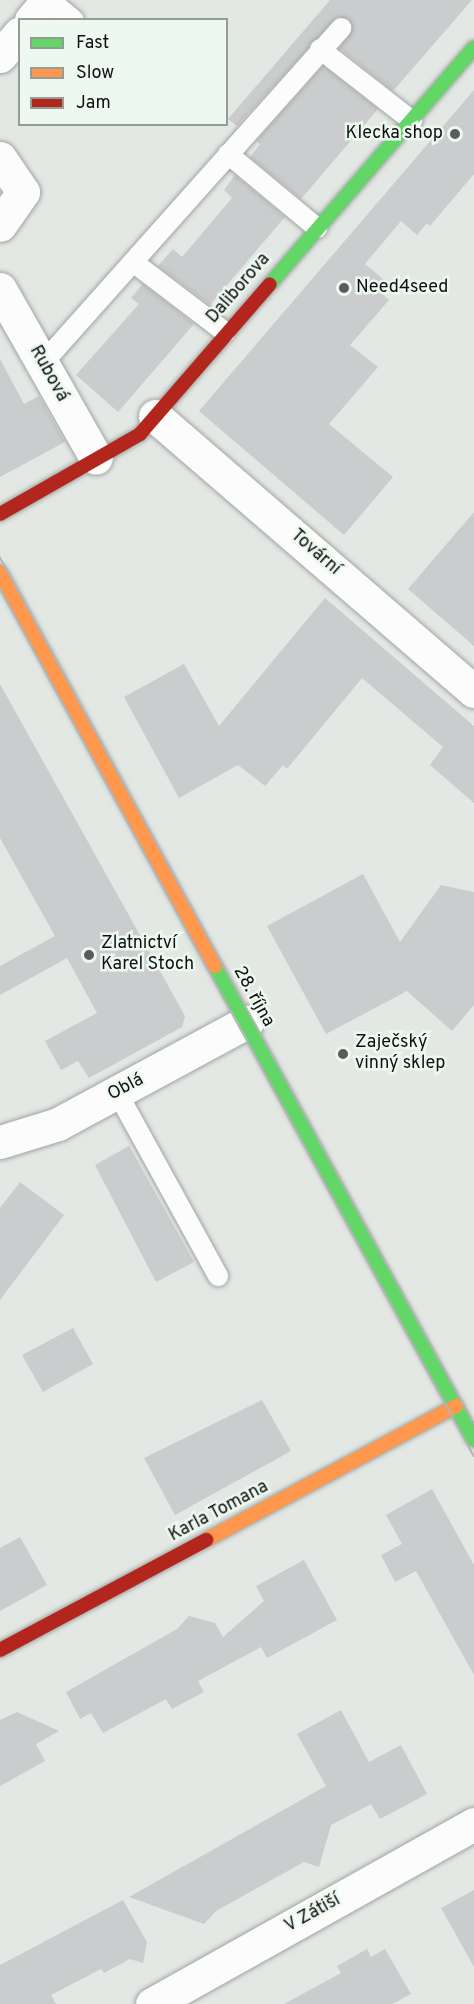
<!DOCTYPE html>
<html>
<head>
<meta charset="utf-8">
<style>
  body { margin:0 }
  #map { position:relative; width:474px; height:2004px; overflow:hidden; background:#e3e8e4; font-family:Overpass,sans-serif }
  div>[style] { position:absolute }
  .building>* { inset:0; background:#cacccd }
  .roads { filter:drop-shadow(0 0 2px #a0a5a1) drop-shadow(0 0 2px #a0a5a1) }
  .lane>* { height:20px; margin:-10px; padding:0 10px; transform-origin:10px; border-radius:10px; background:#fbfcfb }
  .street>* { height:33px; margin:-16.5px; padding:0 16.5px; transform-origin:16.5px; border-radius:16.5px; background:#fbfcfb }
  .fast>* { height:14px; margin:-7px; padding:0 7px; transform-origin:7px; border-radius:7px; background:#63d668 }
  .slow>* { height:14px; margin:-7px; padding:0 7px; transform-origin:7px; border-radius:7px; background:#ff974d }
  .jam>* { height:14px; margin:-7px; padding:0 7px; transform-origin:7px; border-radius:7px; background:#b3261e }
  .tram>* { height:1.5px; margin:-0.75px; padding:0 0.75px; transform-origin:0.75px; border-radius:0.75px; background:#b3b5b4 }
  .dots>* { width:16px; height:16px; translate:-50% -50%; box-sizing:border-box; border:3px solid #edf8f0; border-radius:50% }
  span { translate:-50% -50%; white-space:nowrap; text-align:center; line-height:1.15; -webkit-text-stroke:5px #edf8f0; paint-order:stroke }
  .poi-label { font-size:18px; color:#0e110f }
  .right { translate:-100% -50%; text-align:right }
  .left { translate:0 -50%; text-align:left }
  .street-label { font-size:18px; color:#0e110f }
  .legend { position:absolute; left:18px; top:18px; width:210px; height:108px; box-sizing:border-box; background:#edf8f0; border:2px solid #949c96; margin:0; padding:8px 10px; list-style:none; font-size:18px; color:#0e110f }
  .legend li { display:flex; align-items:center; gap:12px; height:30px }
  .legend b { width:30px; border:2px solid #949c96 }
</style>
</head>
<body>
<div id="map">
  <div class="building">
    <div style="clip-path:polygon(330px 0,472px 0,393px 91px,339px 48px,352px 25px,348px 19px,337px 17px,237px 126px,228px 119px)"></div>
    <div style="clip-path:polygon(323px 66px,378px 109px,301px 199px,250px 157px,260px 144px,256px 141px)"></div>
    <div style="clip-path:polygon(474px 90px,474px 174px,430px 226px,427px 223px,417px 235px,401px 221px,365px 264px,388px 283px,380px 292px,389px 300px,350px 345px,378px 367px,329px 424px,393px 477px,344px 535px,199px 411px)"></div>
    <div style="clip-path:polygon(235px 175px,285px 217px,210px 305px,158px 266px,173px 249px,182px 257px,232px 198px,224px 190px)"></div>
    <div style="clip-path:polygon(143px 284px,194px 324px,118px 412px,76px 375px,139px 304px,131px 298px)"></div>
    <div style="clip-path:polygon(0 359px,24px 404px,39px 396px,65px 442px,0 477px)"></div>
    <div style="clip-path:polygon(474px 512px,474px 646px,408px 589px)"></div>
    <div style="clip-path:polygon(325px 598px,474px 726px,474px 803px,430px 765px,443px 747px,362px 678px,287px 769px,283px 765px,265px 786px,238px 765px,179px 798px,124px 697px,184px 664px,219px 726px)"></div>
    <div style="clip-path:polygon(0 684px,185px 1016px,182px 1027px,89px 1078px,78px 1061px,61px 1070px,45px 1041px,97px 1013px,67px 958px,0 995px,0 966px,55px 936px,0 838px)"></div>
    <div style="clip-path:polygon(363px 874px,400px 942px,441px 885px,474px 892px,474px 1005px,452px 1031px,407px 991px,326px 1034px,267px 926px)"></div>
    <div style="clip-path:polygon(129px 1146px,194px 1262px,156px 1282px,95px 1165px)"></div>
    <div style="clip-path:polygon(20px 1182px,64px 1215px,0 1300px,0 1208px)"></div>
    <div style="clip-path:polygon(73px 1328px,93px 1364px,43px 1392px,22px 1355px)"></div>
    <div style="clip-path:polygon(262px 1400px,291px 1451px,175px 1515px,144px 1458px)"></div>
    <div style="clip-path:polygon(432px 1489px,474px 1565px,474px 1675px,416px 1571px,395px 1582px,381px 1555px,402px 1544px,386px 1515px)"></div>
    <div style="clip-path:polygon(20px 1537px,47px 1585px,0 1611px,0 1548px)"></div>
    <div style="clip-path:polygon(304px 1560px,337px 1620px,267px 1658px,261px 1647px,198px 1681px,204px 1692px,172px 1709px,166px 1699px,103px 1733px,91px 1713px,80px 1719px,66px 1692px,177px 1629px,189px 1616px,215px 1623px,223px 1637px,264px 1601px,256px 1586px)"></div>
    <div style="clip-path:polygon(341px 1710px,369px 1762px,401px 1745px,427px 1794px,380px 1819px,371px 1804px,331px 1825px,319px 1867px,304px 1862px,216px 1911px,204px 1924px,129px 1897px,326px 1786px,297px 1734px)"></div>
    <div style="clip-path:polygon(17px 1712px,59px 1731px,36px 1744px,45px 1761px,0 1786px,0 1720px)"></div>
    <div style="clip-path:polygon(474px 1890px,474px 1967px,441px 1908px)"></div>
    <div style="clip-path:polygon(123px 1900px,147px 1942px,143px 1963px,130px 1959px,104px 1973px,101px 1969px,51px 1995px,56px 2004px,0 2004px,0 1965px)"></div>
    <div style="clip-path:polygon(367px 1949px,371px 1957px,385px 1949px,411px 1994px,392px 2004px,284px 2004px,341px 1973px,337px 1966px)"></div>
  </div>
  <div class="roads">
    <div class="lane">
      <div style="left:50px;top:0;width:31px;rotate:40deg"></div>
      <div style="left:320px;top:49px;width:117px;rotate:38deg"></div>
      <div style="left:228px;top:154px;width:116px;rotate:39.7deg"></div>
      <div style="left:133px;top:262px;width:116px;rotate:37.3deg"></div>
      <div style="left:42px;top:364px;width:450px;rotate:-48.3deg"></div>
      <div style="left:118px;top:1094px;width:208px;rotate:61.2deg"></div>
    </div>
    <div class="street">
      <div style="left:31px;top:20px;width:26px;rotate:-50deg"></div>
      <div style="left:0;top:56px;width:30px;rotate:-49deg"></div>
      <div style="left:0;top:158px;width:41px;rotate:55.9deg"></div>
      <div style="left:23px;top:192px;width:40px;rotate:124.9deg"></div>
      <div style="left:0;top:289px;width:194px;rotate:60.4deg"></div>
      <div style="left:155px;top:416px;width:421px;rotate:40.8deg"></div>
      <div style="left:0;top:1142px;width:61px;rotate:-17.2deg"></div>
      <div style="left:58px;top:1124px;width:215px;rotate:-28.4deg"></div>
      <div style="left:152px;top:2004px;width:369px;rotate:-29.2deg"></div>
    </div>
    <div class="fast">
      <div style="left:270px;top:284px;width:312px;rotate:-49.2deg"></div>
      <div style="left:215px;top:966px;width:540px;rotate:61.35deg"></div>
    </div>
    <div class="slow">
      <div style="left:0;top:572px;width:449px;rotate:61.4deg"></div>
      <div style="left:206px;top:1540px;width:284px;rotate:-28.2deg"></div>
    </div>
    <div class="jam">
      <div style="left:0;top:514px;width:161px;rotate:-29.7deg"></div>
      <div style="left:140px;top:434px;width:198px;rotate:-49.1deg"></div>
      <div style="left:0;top:1650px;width:234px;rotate:-28.1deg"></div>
    </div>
  </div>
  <div class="tram">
    <div style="left:0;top:557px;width:987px;rotate:61.31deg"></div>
    <div style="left:0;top:588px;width:989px;rotate:61.36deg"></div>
  </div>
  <div class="dots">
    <div style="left:455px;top:134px;background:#595c5a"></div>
    <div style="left:344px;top:288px;background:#595c5a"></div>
    <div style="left:89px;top:955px;background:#595c5a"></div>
    <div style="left:343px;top:1054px;background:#595c5a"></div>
  </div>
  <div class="poi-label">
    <span class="right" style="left:443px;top:134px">Klecka shop</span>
    <span class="left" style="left:356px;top:288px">Need4seed</span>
    <span class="left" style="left:101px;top:955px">Zlatnictví<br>Karel Stoch</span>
    <span class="left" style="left:355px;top:1054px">Zaječský<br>vinný sklep</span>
  </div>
  <div class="street-label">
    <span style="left:239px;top:289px;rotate:-49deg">Daliborova</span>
    <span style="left:48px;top:374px;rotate:61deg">Rubová</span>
    <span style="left:315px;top:553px;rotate:41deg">Tovární</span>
    <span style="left:253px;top:997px;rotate:61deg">28. října</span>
    <span style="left:126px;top:1088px;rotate:-28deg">Oblá</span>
    <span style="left:219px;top:1512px;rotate:-28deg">Karla Tomana</span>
    <span style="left:313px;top:1914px;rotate:-29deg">V Zátiší</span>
  </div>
  <ul class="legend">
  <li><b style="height:8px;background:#63d668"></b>Fast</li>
  <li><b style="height:8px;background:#ff974d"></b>Slow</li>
  <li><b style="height:8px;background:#b3261e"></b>Jam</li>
  </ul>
</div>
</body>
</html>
